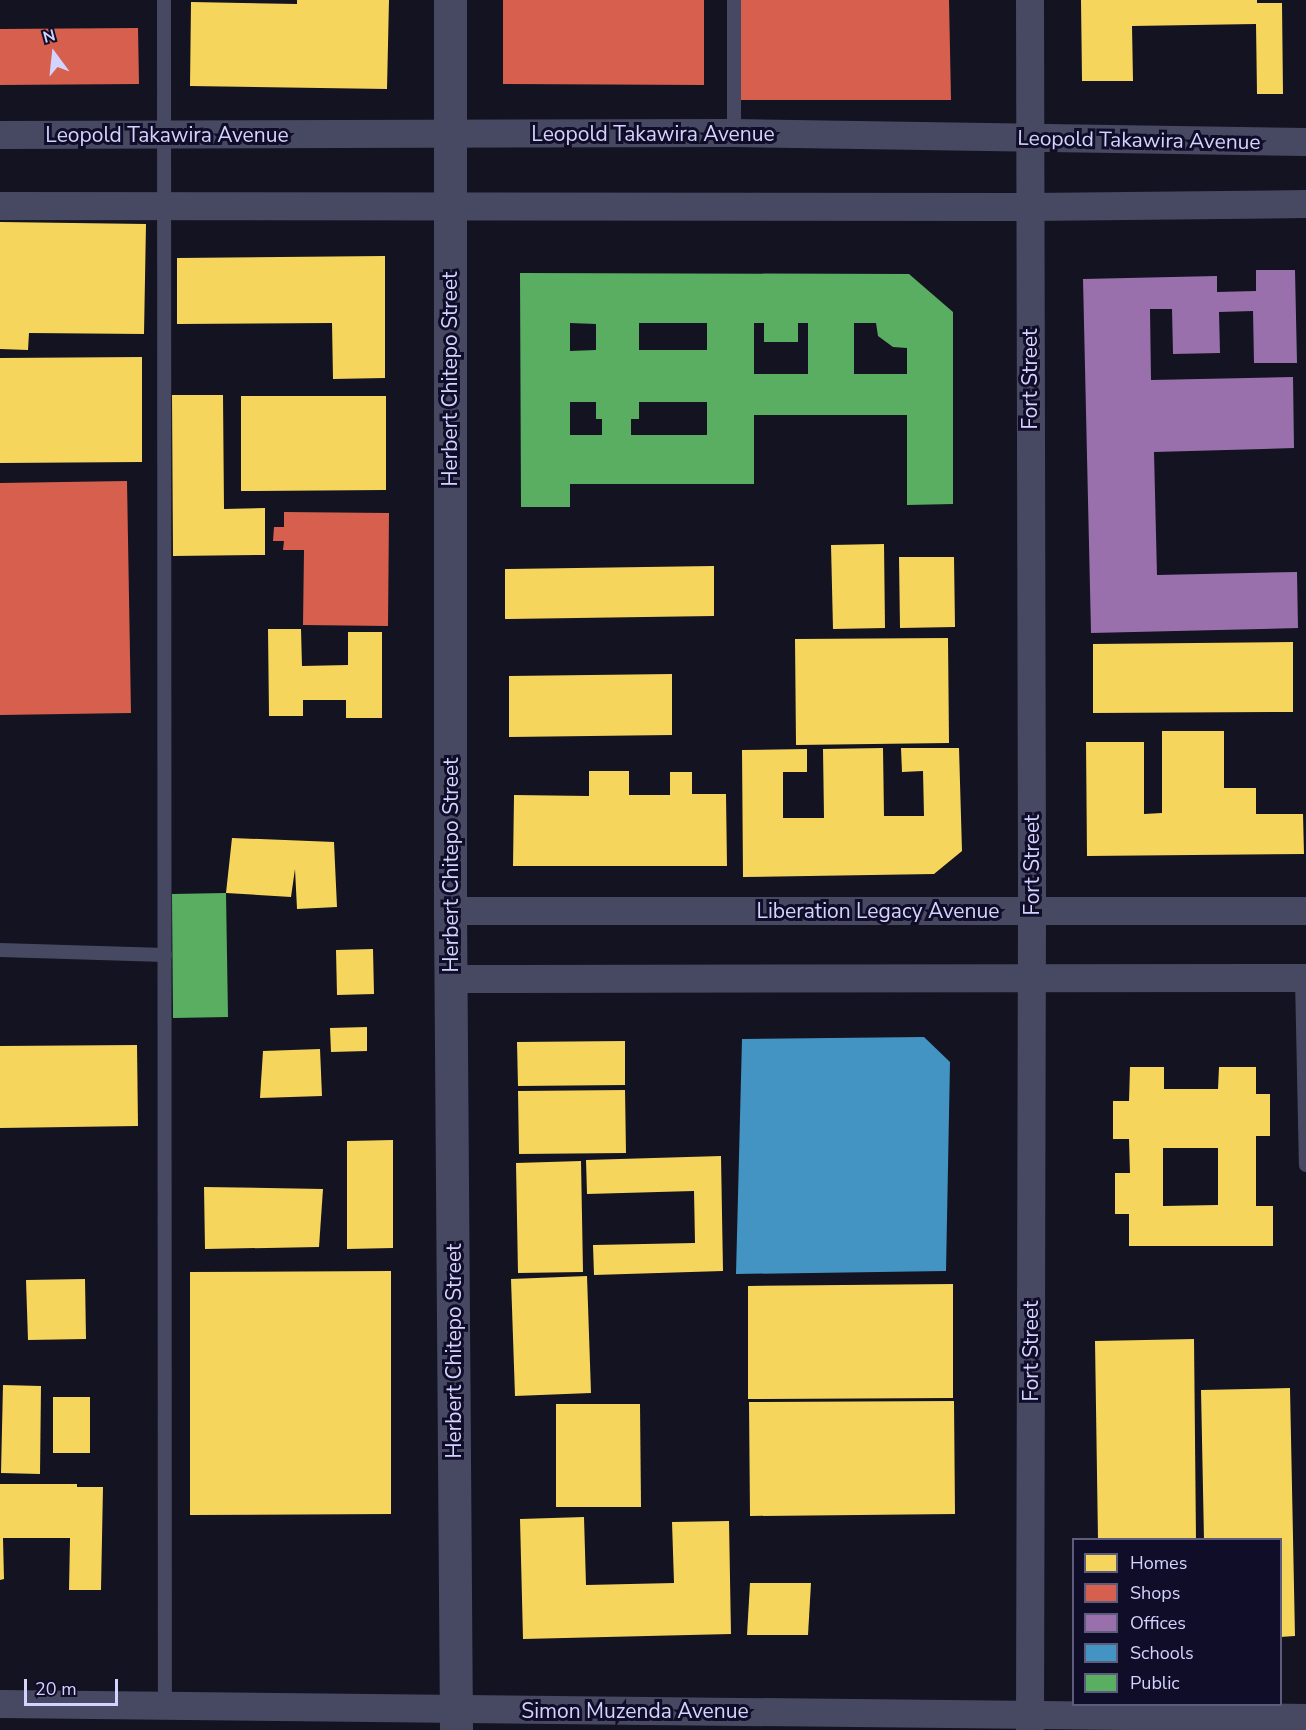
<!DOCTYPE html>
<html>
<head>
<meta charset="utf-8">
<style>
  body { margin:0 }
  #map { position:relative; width:1306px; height:1730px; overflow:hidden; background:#141321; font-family:"Nunito Sans",sans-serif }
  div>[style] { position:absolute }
  .homes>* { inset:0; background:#f6d55c }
  .shops>* { inset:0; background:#d6604d }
  .offices>* { inset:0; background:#9970ab }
  .schools>* { inset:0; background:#4393c3 }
  .public>* { inset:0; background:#5aae61 }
  .service>* { height:14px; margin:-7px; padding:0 7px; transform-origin:7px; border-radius:7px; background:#474962 }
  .minor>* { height:28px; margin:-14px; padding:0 14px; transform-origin:14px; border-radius:14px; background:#474962 }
  .tertiary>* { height:33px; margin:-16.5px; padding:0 16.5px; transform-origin:16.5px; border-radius:16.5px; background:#474962 }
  span { translate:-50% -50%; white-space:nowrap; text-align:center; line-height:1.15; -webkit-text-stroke:6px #0f0d27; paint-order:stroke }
  .street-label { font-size:21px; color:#d3d3ff }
  .legend { position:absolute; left:1072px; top:1538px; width:210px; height:168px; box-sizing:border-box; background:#0f0d27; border:2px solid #5d5c7d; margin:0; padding:8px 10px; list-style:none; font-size:18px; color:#d3d3ff }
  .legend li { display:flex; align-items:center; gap:12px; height:30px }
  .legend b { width:30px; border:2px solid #5d5c7d }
  .north { position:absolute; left:24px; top:24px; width:60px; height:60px; -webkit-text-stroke:4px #0f0d27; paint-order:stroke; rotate:345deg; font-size:16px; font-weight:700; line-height:24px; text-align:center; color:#d3d3ff }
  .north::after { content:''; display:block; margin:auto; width:21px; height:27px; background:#d3d3ff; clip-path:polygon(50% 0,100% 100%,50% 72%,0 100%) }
  .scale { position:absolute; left:24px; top:1679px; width:94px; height:27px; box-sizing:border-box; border:3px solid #d3d3ff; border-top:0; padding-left:8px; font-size:18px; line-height:21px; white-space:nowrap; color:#d3d3ff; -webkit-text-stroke:4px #0f0d27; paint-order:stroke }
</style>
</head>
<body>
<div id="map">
  <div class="homes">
    <div style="clip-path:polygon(297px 0,389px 0,387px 89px,190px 86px,191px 2px,297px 4px)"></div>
    <div style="clip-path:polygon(1081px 0,1257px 0,1257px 3px,1282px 3px,1283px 94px,1257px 94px,1256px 24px,1132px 26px,1133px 81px,1082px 81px)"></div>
    <div style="clip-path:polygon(0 222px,146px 224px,144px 334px,29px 333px,28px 350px,0 349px)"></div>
    <div style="clip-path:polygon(385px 256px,385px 378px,333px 379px,332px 323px,177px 324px,177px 258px)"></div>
    <div style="clip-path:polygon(142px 357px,142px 462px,0 463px,0 358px)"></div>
    <div style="clip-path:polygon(172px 395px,223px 395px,224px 509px,265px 508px,265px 555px,173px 556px)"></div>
    <div style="clip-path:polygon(241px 396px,386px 396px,386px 490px,241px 491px)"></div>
    <div style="clip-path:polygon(884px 544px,885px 628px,833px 629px,831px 545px)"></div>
    <div style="clip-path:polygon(899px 557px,954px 557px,955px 627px,900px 628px)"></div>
    <div style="clip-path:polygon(714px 566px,714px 616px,505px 619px,505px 569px)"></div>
    <div style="clip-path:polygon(268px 629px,301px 629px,302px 666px,348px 665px,348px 632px,382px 632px,382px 718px,346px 718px,346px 700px,303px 700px,303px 716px,269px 716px)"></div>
    <div style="clip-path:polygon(948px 638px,949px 743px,796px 745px,795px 639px)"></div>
    <div style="clip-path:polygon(1293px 642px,1293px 712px,1093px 713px,1093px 644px)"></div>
    <div style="clip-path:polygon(672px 674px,672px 735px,509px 737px,509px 676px)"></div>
    <div style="clip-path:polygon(1162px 731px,1224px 731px,1224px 788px,1256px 788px,1256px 814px,1303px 814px,1304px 854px,1087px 856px,1086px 742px,1144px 742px,1144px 814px,1162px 813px)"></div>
    <div style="clip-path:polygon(883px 748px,884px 816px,924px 816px,923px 771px,902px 772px,901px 748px,959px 748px,962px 851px,934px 874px,743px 877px,742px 750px,807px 749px,807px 772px,783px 772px,783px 818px,824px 818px,823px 749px)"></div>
    <div style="clip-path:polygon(589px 771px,629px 771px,629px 795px,670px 795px,670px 772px,692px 772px,692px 794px,726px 794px,727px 866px,513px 866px,514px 795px,589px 796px)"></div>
    <div style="clip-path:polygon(232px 838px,334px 842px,337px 907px,297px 909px,295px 869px,291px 897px,226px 893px)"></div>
    <div style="clip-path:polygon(373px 949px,374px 994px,337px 995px,336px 950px)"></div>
    <div style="clip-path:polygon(367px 1027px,367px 1051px,331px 1052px,330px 1028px)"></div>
    <div style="clip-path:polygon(625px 1041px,625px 1085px,518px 1086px,517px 1042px)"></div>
    <div style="clip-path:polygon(137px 1045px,138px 1126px,0 1128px,0 1046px)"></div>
    <div style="clip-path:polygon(320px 1049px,322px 1096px,260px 1098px,263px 1051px)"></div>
    <div style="clip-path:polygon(evenodd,1130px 1067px,1164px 1067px,1164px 1089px,1218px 1089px,1219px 1067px,1256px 1067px,1256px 1094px,1270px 1094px,1270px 1136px,1256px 1136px,1256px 1206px,1273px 1206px,1273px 1246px,1129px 1246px,1129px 1214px,1115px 1214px,1115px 1173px,1130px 1173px,1129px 1139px,1113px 1139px,1113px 1101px,1129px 1101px,1130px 1067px,1163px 1148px,1218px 1148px,1218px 1205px,1163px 1206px,1163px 1148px)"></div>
    <div style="clip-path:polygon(625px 1090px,626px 1153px,519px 1154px,518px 1091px)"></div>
    <div style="clip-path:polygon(393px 1140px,393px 1248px,347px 1249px,347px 1141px)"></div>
    <div style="clip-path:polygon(721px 1156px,723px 1271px,594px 1275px,593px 1245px,695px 1243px,694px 1191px,587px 1194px,586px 1160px)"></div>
    <div style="clip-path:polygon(581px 1161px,583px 1272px,518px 1273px,516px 1163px)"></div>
    <div style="clip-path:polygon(204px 1187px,323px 1189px,319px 1247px,205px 1249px)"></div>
    <div style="clip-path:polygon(391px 1271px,391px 1514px,190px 1515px,190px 1272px)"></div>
    <div style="clip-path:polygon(587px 1276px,591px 1393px,515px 1396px,511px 1279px)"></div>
    <div style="clip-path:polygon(85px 1279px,86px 1339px,28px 1340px,26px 1280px)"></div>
    <div style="clip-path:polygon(953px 1284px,953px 1398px,748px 1399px,748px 1286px)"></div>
    <div style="clip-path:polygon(1194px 1339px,1196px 1540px,1098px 1540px,1095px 1341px)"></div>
    <div style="clip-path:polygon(3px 1385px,41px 1386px,40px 1474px,1px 1473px)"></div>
    <div style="clip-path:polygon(1290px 1388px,1295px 1636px,1280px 1637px,1280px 1540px,1204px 1540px,1201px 1390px)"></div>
    <div style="clip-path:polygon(53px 1397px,90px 1397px,90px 1453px,53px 1453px)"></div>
    <div style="clip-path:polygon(954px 1401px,955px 1514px,750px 1516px,749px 1402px)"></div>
    <div style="clip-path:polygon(556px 1404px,640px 1404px,641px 1507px,556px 1507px)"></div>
    <div style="clip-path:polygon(0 1484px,77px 1484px,77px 1487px,103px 1487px,101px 1590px,69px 1590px,70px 1538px,3px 1538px,4px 1579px,0 1580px)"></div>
    <div style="clip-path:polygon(584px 1517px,586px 1585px,674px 1583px,672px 1522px,729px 1521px,731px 1634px,523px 1639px,520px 1519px)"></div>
    <div style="clip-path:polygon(750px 1583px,811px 1583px,808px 1635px,747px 1635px)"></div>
  </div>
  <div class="shops">
    <div style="clip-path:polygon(503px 0,704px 0,704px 85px,503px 84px)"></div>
    <div style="clip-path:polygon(739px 0,949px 0,951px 100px,739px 100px)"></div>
    <div style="clip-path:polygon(138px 28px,139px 84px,0 85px,0 29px)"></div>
    <div style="clip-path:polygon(127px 481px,131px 713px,0 715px,0 483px)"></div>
    <div style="clip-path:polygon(284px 512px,389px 513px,388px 626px,303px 625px,304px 550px,283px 550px,284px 541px,273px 541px,274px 527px,284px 527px)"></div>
  </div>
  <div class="offices">
    <div style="clip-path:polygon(1256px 270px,1295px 270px,1297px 363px,1254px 363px,1253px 311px,1219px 312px,1220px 353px,1173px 354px,1172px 309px,1150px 309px,1151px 380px,1293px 377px,1294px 448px,1154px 452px,1157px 575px,1297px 572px,1298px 628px,1091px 633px,1083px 279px,1217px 276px,1217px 292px,1256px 291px)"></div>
  </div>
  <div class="schools">
    <div style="clip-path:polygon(924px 1037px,950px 1062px,946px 1271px,736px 1274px,742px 1039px)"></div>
  </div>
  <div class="public">
    <div style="clip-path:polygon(evenodd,520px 273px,909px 274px,953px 312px,953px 504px,907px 505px,907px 415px,754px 415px,754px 484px,570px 484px,570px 507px,521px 507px,520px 273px,570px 323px,596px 324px,596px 350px,570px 351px,570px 323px,520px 273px,639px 323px,707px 323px,707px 350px,639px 350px,639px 323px,520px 273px,754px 323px,764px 323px,764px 342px,798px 342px,798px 323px,808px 323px,808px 374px,754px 374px,754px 323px,520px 273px,854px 323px,876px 323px,878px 336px,893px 347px,907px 348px,907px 374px,854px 374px,854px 323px,520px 273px,570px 402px,596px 402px,596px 419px,602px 419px,602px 435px,570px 435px,570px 402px,520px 273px,639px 402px,707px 402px,707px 435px,631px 435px,631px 419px,639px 419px,639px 402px)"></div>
    <div style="clip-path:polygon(226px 893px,228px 1017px,173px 1018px,172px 894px)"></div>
  </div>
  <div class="service">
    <div style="left:164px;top:0;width:1707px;rotate:89.97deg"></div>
    <div style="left:734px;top:133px;width:133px;rotate:-90deg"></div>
    <div style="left:0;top:950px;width:165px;rotate:1.7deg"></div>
    <div style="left:1302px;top:978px;width:187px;rotate:88.8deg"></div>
  </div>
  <div class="minor">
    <div style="left:1030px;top:0;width:911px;rotate:89.87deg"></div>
    <div style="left:1032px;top:911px;width:819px;rotate:90.14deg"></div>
    <div style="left:0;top:135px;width:734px;rotate:-0.16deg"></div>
    <div style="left:734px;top:133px;width:572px;rotate:0.9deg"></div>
    <div style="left:0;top:206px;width:1030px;rotate:0.06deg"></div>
    <div style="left:1030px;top:207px;width:276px;rotate:-0.6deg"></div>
    <div style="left:450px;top:911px;width:856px"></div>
    <div style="left:451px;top:979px;width:855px;rotate:-0.07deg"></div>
    <div style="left:0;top:1704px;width:1306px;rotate:0.61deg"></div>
  </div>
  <div class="tertiary">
    <div style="left:450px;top:0;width:911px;rotate:90deg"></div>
    <div style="left:450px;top:911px;width:819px;rotate:89.58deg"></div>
  </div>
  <div class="street-label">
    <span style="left:653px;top:134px">Leopold Takawira Avenue</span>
    <span style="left:167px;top:135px">Leopold Takawira Avenue</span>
    <span style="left:1139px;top:140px;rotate:1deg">Leopold Takawira Avenue</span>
    <span style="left:450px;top:379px;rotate:-90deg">Herbert Chitepo Street</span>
    <span style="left:1030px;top:379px;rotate:-90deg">Fort Street</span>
    <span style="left:451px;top:865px;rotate:-90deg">Herbert Chitepo Street</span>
    <span style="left:1032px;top:865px;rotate:-90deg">Fort Street</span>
    <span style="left:878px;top:911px">Liberation Legacy Avenue</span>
    <span style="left:454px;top:1351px;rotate:-90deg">Herbert Chitepo Street</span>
    <span style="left:1031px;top:1351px;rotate:-90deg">Fort Street</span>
    <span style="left:635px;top:1711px">Simon Muzenda Avenue</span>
  </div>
  <ul class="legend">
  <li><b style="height:16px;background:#f6d55c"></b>Homes</li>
  <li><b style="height:16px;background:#d6604d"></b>Shops</li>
  <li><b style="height:16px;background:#9970ab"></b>Offices</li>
  <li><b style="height:16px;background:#4393c3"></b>Schools</li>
  <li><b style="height:16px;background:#5aae61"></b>Public</li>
  </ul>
  <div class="north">N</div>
  <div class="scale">20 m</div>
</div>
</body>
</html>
